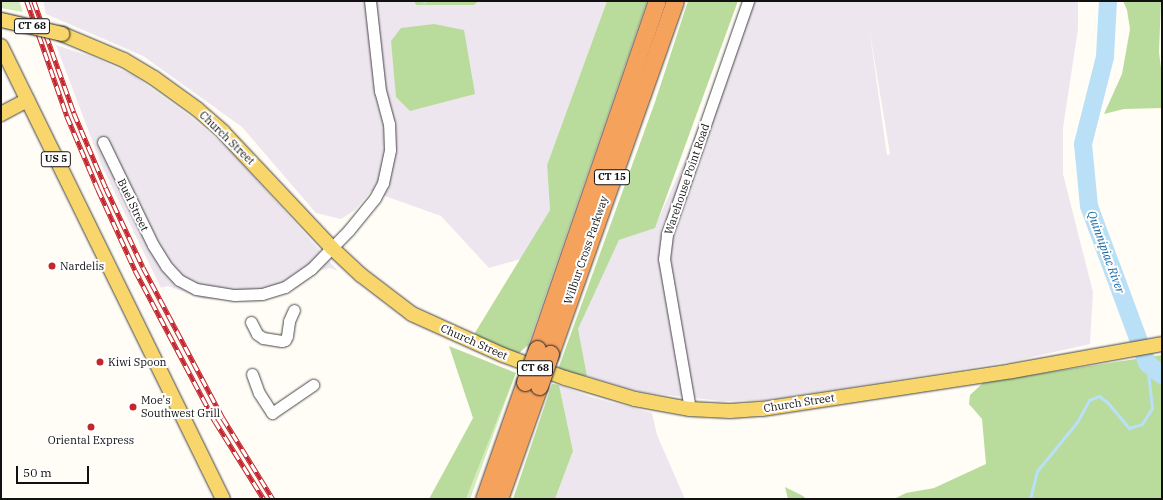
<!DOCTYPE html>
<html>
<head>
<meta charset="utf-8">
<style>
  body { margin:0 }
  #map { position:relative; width:1163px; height:500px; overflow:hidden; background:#fffdf5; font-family:"IBM Plex Serif",serif }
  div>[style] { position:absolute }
  .industrial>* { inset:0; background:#eee6ef }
  .green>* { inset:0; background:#d5ebbd }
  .forest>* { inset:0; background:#b9dc9c }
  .stream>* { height:3px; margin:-1.5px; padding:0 1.5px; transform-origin:1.5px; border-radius:1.5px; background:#b9e0f7 }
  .river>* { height:18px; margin:-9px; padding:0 9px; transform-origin:9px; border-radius:9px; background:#b9e0f7 }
  .roads { filter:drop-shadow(0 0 1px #444) drop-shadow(0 0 1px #444) }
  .minor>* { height:11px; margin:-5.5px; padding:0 5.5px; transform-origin:5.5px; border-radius:5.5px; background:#fff }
  .major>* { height:14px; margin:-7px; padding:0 7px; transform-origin:7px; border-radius:7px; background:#f9d66b }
  .highway>* { height:17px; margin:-8.5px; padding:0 8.5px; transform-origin:8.5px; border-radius:8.5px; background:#f5a25d }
  .rail>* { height:4.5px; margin-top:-2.25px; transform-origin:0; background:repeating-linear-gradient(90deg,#fff 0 9px,#c4262e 0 18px); box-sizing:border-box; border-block:1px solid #c4262e }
  .bridges { filter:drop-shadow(0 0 1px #222) drop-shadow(0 0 1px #222) }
  .major-bridge>* { height:14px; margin:-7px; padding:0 7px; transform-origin:7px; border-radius:7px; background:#f9d66b }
  .highway-bridge>* { height:17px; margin:-8.5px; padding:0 8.5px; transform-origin:8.5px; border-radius:8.5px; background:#f5a25d }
  .dots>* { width:11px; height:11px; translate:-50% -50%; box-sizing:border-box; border:2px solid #fff; border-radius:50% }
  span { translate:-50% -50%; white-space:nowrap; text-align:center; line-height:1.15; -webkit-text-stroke:4px #fff; paint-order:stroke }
  .shield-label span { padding:1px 3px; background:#fff; border:1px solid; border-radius:3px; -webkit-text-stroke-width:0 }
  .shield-label { font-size:10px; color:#111; font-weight:700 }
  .street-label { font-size:11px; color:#111 }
  .poi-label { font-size:11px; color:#111 }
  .left { translate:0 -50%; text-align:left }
  .water-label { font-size:12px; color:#1768a6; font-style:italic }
  .frame { position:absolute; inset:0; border:2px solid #111; pointer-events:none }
  .scale { position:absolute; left:16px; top:466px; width:73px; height:18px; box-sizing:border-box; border:2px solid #111; border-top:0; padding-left:5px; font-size:12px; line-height:14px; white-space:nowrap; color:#111; -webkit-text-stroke:3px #fff; paint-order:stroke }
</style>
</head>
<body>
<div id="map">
  <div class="industrial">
    <div style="clip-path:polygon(43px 1px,414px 1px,416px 5px,474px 5px,479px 1px,607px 1px,547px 165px,550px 210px,521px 259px,489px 268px,441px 216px,371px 191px,355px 210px,341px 219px,316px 213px,242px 127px,143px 56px,46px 14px)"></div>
    <div style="clip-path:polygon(evenodd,755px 1px,1078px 1px,1078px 29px,1063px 128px,1063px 174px,1093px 292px,1090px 344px,1019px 360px,767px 400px,722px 401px,641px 392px,587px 376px,577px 329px,619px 240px,655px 227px,755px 1px,869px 27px,890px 154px,887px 155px,869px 27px)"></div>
    <div style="clip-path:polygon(56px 45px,95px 58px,134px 76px,191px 117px,232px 152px,338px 271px,330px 268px,321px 270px,296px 288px,260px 301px,203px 299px,168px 286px,161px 288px,101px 164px)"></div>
    <div style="clip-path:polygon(559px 385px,591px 397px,652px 413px,657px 435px,685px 499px,555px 499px,573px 451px)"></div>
  </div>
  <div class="green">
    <div style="clip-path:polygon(1px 1px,19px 1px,23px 12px,1px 8px)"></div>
    <div style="clip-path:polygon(516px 373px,470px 499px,466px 499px)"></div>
  </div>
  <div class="forest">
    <div style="clip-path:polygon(414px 1px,479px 1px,474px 5px,416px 5px)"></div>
    <div style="clip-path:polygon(607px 1px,647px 1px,528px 345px,518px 354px,473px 336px,550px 210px,547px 165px)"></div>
    <div style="clip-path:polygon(688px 1px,738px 1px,655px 228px,619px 240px,578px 329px,587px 376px,557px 372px,655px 102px)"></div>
    <div style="clip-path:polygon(1123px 1px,1161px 1px,1159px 52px,1162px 77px,1162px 108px,1124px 109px,1104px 114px,1122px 74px,1130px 29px,1127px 10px)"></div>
    <div style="clip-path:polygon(434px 24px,464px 30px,475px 94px,410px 111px,396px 97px,391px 41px,401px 28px)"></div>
    <div style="clip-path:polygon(449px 346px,516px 373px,466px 499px,429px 499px,473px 418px)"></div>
    <div style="clip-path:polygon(1162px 355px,1162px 499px,894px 499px,906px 493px,934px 488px,986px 464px,982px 419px,969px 404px,970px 395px,984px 382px)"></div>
    <div style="clip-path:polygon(552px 384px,559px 385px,573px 451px,555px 499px,513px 499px)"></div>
    <div style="clip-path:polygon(785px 487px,803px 496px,806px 499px,788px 499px)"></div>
  </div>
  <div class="stream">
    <div style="left:424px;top:2px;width:1px;rotate:-45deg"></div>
    <div style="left:1030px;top:499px;width:29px;rotate:-76deg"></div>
    <div style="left:1037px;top:471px;width:63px;rotate:-50.8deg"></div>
    <div style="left:1077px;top:422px;width:25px;rotate:-61deg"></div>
    <div style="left:1089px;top:400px;width:11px;rotate:-22deg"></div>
    <div style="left:1099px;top:396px;width:11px;rotate:38deg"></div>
    <div style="left:1108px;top:403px;width:33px;rotate:50deg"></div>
    <div style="left:1129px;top:428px;width:14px;rotate:-17deg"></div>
    <div style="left:1142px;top:424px;width:19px;rotate:-58deg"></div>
    <div style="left:1152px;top:408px;width:45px;rotate:-96.3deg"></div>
  </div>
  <div class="river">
    <div style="left:1108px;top:1px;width:56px;rotate:93.1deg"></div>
    <div style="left:1105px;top:57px;width:90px;rotate:104.2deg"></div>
    <div style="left:1083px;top:144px;width:62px;rotate:84.5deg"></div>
    <div style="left:1089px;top:206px;width:167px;rotate:69.7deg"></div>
    <div style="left:1147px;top:363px;width:19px;rotate:39deg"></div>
  </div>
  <div class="roads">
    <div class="minor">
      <div style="left:103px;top:142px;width:114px;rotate:64.1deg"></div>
      <div style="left:153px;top:245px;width:25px;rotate:58deg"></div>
      <div style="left:166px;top:266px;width:19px;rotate:47deg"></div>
      <div style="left:179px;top:280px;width:19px;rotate:28deg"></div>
      <div style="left:196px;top:289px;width:39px;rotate:9deg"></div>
      <div style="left:235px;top:295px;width:27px;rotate:-2deg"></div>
      <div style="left:262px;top:294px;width:24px;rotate:-17deg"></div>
      <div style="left:285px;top:287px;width:32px;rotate:-35deg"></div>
      <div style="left:311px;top:269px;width:54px;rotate:-45.7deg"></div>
      <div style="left:349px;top:230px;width:41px;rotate:-50.9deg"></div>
      <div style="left:375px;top:198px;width:17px;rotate:-62deg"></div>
      <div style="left:383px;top:183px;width:34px;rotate:-78deg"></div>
      <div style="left:390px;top:150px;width:26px;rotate:-92deg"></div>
      <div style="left:389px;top:124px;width:34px;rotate:-105deg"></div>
      <div style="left:380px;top:91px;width:91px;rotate:-96.3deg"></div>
      <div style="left:251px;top:322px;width:13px;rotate:63deg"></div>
      <div style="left:257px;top:334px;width:7px;rotate:34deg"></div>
      <div style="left:263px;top:338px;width:19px;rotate:9deg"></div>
      <div style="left:282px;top:341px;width:3px;rotate:-18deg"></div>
      <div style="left:285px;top:340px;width:4px;rotate:-63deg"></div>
      <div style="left:287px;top:336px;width:15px;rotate:-82deg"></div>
      <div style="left:289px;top:321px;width:12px;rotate:-66deg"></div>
      <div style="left:252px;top:374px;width:20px;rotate:70deg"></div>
      <div style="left:259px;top:393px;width:24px;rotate:57deg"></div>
      <div style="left:272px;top:413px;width:50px;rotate:-34.3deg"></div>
      <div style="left:690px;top:409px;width:152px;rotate:-99.8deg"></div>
      <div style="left:664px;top:259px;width:25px;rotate:-83deg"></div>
      <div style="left:667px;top:234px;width:247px;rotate:-70.8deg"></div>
    </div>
    <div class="major">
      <div style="left:62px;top:34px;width:67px;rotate:22.8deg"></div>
      <div style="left:124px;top:60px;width:35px;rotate:31deg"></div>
      <div style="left:154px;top:78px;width:53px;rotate:35.8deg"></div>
      <div style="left:197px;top:109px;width:35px;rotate:41deg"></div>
      <div style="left:223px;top:132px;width:159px;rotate:46.8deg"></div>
      <div style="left:332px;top:248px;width:40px;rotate:43deg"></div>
      <div style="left:361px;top:275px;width:64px;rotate:37.4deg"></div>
      <div style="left:412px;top:314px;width:100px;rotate:24.3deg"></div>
      <div style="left:503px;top:355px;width:66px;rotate:20.4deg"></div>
      <div style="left:565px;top:378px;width:73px;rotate:16.7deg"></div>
      <div style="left:635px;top:399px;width:56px;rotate:10.3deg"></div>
      <div style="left:690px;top:409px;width:40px;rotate:2.9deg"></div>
      <div style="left:730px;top:411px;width:32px;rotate:-4deg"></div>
      <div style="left:762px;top:409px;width:253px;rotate:-8.6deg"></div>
      <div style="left:1012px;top:371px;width:152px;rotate:-10.2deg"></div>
      <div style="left:1px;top:46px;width:504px;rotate:63.89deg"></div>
      <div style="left:1px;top:114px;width:30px;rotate:-28deg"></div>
    </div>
    <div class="highway">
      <div style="left:537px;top:349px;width:368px;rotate:-71deg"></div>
      <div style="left:550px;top:354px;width:374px;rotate:-70.5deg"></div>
      <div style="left:484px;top:499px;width:124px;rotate:-70.7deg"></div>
      <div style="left:499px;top:499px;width:120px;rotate:-70.5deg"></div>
    </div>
  </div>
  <div class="rail">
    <div style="left:27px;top:1px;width:122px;rotate:70.8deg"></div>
    <div style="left:67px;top:116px;width:79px;rotate:67deg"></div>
    <div style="left:98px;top:189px;width:89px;rotate:65.4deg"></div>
    <div style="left:135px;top:270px;width:171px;rotate:62.1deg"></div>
    <div style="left:215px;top:421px;width:92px;rotate:57.9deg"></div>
    <div style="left:34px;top:1px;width:119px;rotate:70.3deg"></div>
    <div style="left:74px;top:113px;width:82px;rotate:66.9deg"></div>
    <div style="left:106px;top:188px;width:87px;rotate:64.9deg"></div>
    <div style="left:143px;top:267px;width:171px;rotate:62.1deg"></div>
    <div style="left:223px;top:418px;width:95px;rotate:58.3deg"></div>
  </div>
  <div class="bridges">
    <div class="major-bridge">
      <div style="left:1px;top:20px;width:63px;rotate:12.9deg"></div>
    </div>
    <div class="highway-bridge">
      <div style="left:525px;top:382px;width:35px;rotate:-70deg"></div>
      <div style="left:539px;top:386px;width:34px;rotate:-71deg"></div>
    </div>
  </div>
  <div class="dots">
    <div style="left:52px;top:266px;background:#c4262e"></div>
    <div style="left:100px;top:362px;background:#c4262e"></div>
    <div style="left:133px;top:407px;background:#c4262e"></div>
    <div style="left:91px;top:427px;background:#c4262e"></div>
  </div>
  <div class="shield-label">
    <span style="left:32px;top:26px">CT 68</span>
    <span style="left:56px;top:159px">US 5</span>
    <span style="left:612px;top:177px">CT 15</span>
    <span style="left:535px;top:368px">CT 68</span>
  </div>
  <div class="street-label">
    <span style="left:227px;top:138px;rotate:44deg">Church Street</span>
    <span style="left:687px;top:179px;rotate:-71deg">Warehouse Point Road</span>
    <span style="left:133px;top:205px;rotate:64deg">Buel Street</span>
    <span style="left:586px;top:250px;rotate:-71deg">Wilbur Cross Parkway</span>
    <span style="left:474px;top:342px;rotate:24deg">Church Street</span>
    <span style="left:799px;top:403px;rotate:-9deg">Church Street</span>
  </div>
  <div class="poi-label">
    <span class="left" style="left:60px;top:266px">Nardelis</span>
    <span class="left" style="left:108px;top:362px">Kiwi Spoon</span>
    <span class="left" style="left:141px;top:407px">Moe's<br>Southwest Grill</span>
    <span style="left:91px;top:440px">Oriental Express</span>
  </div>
  <div class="water-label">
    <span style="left:1106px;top:252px;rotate:70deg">Quinnipiac River</span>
  </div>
  <div class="frame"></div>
  <div class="scale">50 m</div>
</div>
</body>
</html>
